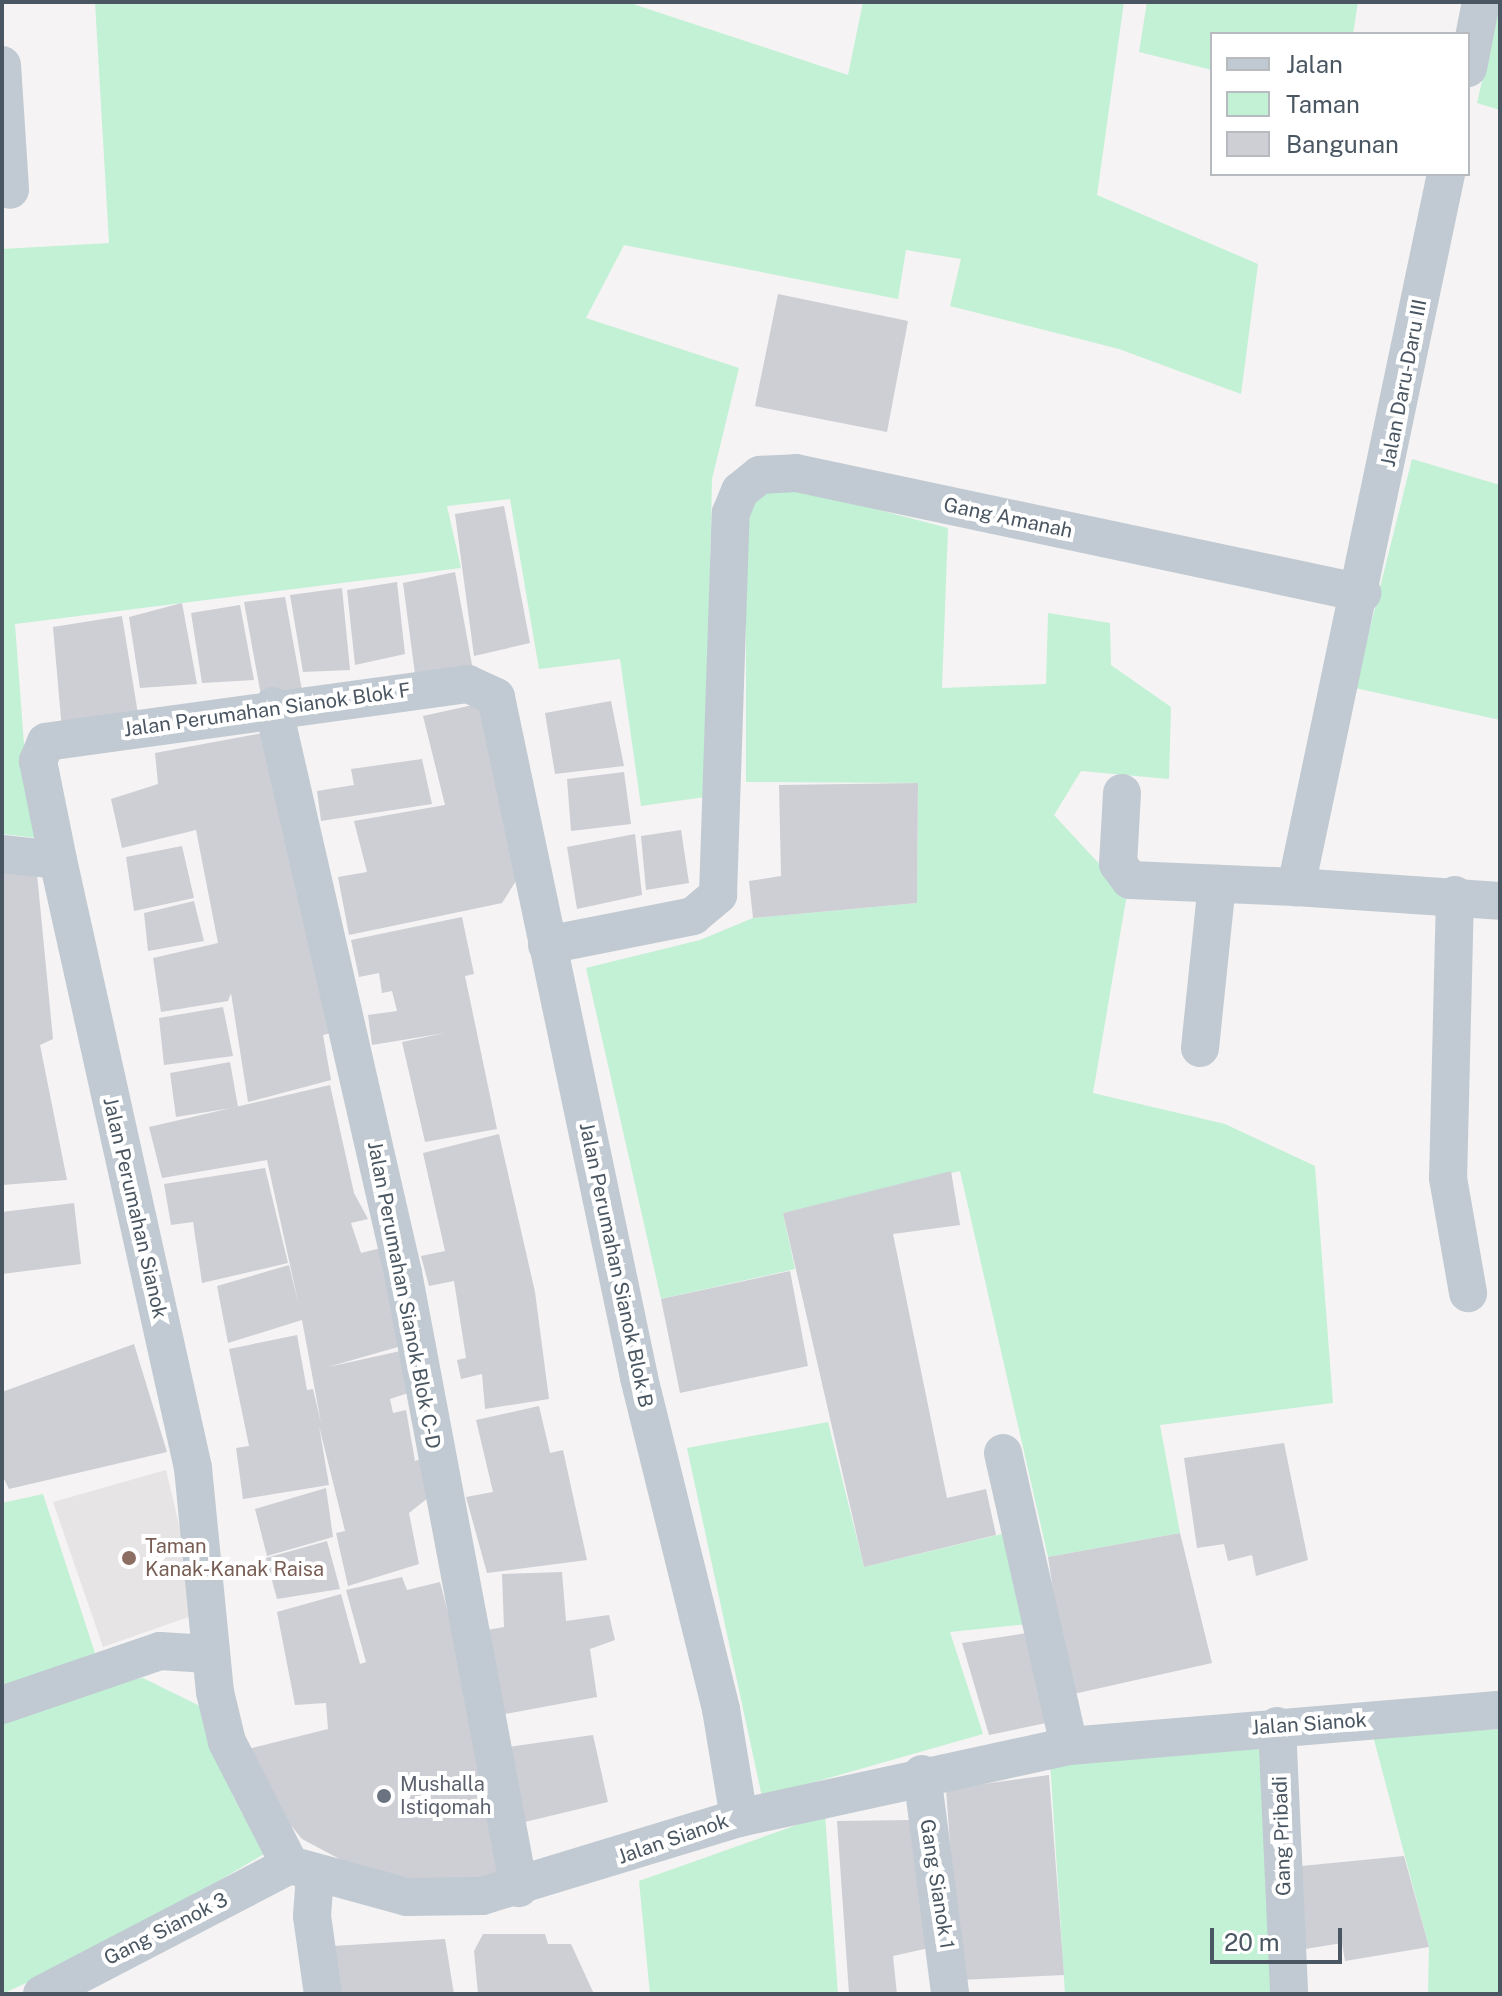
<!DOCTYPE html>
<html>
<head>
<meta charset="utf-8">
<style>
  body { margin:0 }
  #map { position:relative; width:1502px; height:1996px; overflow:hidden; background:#f5f3f3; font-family:"Public Sans",sans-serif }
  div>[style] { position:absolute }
  .education>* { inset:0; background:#e6e4e5 }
  .green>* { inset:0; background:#c3f1d5 }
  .building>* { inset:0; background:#cdcfd5 }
  .street>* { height:38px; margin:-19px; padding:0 19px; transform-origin:19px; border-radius:19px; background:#c1cad2 }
  .dots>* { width:22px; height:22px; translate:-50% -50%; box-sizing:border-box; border:4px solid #fff; border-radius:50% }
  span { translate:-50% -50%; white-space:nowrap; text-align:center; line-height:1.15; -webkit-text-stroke:8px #fff; paint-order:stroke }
  .street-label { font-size:20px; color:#4a5661 }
  .education-label { font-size:20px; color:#785e54 }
  .left { translate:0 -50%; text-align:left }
  .worship-label { font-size:20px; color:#5b616d }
  .frame { position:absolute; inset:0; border:4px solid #4a5661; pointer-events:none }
  .legend { position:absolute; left:1210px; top:32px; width:260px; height:144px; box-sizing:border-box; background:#fff; border:2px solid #b7bbc0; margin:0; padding:10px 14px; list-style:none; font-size:24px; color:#4a5661 }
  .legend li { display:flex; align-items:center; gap:16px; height:40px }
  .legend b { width:40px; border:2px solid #b7bbc0 }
  .scale { position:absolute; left:1210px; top:1928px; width:132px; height:36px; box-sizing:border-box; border:4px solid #4a5661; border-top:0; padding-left:10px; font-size:24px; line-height:28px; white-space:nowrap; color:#4a5661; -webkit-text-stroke:6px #fff; paint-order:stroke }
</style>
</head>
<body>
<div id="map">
  <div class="education">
    <div style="clip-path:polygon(166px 1470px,200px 1613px,103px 1647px,53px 1502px)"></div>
  </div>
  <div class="green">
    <div style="clip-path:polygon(95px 2px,627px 2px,848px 75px,863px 2px,1124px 2px,1097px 195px,1258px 264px,1241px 394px,1119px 349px,950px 306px,961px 259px,906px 250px,898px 299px,624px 245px,586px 318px,739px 368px,712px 479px,705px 797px,641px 806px,620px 659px,539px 669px,510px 499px,447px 506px,461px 568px,15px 624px,25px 758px,55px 840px,2px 834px,2px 249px,109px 243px)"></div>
    <div style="clip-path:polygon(1147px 2px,1358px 2px,1353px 34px,1212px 34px,1212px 70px,1139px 52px)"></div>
    <div style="clip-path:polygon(1500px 2px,1500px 110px,1477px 103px)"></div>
    <div style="clip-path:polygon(1412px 459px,1500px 485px,1500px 720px,1355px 688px)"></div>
    <div style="clip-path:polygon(755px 489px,814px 493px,948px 528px,942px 688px,1046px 684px,1048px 613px,1110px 623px,1111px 665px,1171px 707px,1169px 779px,1081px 771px,1054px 815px,1127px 894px,1093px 1093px,1225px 1124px,1315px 1166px,1333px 1403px,1160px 1425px,1180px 1533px,1048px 1557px,960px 1171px,783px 1213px,795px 1269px,661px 1299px,586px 968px,700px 940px,753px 918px,917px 903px,918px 783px,746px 782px,746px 522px)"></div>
    <div style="clip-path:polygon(828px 1422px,864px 1567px,1006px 1533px,1029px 1624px,950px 1632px,983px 1734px,762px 1797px,687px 1448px)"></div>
    <div style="clip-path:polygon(43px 1494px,95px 1653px,2px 1689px,2px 1503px)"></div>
    <div style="clip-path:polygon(143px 1678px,208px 1710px,233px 1796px,264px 1854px,112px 1944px,2px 1994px,2px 1720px,88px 1686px)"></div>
    <div style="clip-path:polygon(1500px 1729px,1500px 1994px,1428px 1994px,1429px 1947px,1373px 1736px)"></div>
    <div style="clip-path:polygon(1262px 1745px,1274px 1994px,1065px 1994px,1050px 1760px)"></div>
    <div style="clip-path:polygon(825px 1815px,838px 1994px,650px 1994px,639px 1881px)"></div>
  </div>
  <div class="building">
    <div style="clip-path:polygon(778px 294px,908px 321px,887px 432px,755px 406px)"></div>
    <div style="clip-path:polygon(504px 506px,530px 643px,474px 656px,455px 514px)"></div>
    <div style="clip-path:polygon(455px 572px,472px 665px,415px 674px,403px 583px)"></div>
    <div style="clip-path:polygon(397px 582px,405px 654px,355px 665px,347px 590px)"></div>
    <div style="clip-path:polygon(342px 588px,350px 670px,303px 672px,290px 595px)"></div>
    <div style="clip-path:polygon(285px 597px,303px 696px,262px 701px,244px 602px)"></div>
    <div style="clip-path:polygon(182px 603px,197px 684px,140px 688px,129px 617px)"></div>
    <div style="clip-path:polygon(240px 605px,254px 680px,202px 683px,191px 613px)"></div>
    <div style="clip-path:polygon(122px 616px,138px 714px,62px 730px,53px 627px)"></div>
    <div style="clip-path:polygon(491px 701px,523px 870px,502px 903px,349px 935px,338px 877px,367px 872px,354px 821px,445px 805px,423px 716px)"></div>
    <div style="clip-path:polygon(611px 701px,624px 766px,555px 774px,545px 713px)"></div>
    <div style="clip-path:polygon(263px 733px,336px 1032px,323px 1035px,331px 1080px,248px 1102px,231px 993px,228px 1001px,161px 1012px,153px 958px,218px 943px,196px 830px,122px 848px,111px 799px,158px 784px,155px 753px)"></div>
    <div style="clip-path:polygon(422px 759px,432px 804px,321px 821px,317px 791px,354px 785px,351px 769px)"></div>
    <div style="clip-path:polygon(624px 772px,631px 824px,571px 831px,567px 779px)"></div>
    <div style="clip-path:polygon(918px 783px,917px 903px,753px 918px,749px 881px,781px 876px,779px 785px)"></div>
    <div style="clip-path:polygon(681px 830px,689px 883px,646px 890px,641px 836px)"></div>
    <div style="clip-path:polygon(635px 834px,642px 895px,577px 909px,567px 847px)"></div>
    <div style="clip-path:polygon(182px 846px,194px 898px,134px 911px,126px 857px)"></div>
    <div style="clip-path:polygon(2px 870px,37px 874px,53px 1039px,40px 1045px,67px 1180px,2px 1185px)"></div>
    <div style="clip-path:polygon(194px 901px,204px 941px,148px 951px,144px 913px)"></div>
    <div style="clip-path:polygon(462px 917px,474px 974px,465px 976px,497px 1129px,425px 1142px,402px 1042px,445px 1033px,372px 1045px,368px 1015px,397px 1011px,392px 991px,382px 993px,379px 973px,359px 977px,351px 940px)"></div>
    <div style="clip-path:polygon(223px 1007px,233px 1056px,164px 1065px,159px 1018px)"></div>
    <div style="clip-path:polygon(230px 1062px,238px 1107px,176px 1117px,170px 1073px)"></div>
    <div style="clip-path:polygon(330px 1085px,354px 1193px,368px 1219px,351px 1223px,361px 1253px,385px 1247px,405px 1345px,328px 1367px,405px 1350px,417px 1390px,390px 1399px,393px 1413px,406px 1410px,415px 1461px,424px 1458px,433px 1494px,409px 1513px,419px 1564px,348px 1586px,336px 1533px,345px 1531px,319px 1426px,329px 1485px,243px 1499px,236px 1448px,249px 1446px,229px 1349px,297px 1335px,307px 1390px,313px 1389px,321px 1423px,302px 1320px,228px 1343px,217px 1286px,289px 1265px,299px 1306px,267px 1160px,162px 1178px,149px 1127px)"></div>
    <div style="clip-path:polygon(499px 1134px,535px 1292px,549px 1399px,485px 1409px,482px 1374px,461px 1379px,457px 1360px,466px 1358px,454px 1281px,429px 1286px,421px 1256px,445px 1251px,423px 1153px)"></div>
    <div style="clip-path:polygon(265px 1168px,288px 1263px,202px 1283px,193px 1222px,171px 1225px,164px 1184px)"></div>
    <div style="clip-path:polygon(951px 1171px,960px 1225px,893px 1234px,947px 1498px,986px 1489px,996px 1535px,864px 1567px,783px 1213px)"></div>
    <div style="clip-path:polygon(74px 1203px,81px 1264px,2px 1274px,2px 1212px)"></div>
    <div style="clip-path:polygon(790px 1271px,808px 1366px,680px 1393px,661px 1299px)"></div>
    <div style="clip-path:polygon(134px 1344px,167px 1452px,9px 1489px,2px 1475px,2px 1392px)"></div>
    <div style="clip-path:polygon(539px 1406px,550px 1453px,563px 1450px,587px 1560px,487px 1573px,466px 1497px,493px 1492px,476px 1420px)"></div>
    <div style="clip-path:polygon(1284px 1443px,1308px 1560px,1256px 1576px,1252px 1555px,1228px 1561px,1224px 1544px,1197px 1548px,1184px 1458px)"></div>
    <div style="clip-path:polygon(326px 1488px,333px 1537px,267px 1556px,255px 1509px)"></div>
    <div style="clip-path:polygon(1180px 1533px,1212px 1663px,1069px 1695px,1048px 1557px)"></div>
    <div style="clip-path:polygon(327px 1541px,340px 1589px,277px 1599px,266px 1558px)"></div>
    <div style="clip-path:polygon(562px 1572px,566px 1621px,609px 1615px,615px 1640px,590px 1649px,597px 1697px,505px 1714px,487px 1630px,504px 1627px,502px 1574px)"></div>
    <div style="clip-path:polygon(402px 1577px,407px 1590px,440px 1582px,516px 1875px,454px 1888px,349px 1864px,302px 1839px,232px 1753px,328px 1729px,326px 1703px,295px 1705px,277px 1612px,341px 1594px,360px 1664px,366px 1662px,346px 1590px)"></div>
    <div style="clip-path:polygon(1027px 1633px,1051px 1722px,989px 1735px,962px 1643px)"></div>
    <div style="clip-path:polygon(593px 1735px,608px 1802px,525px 1822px,508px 1747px)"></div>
    <div style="clip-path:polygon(1049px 1775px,1064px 1975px,960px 1980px,946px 1789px)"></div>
    <div style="clip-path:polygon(914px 1820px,938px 1946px,893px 1956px,897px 1994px,849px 1994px,837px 1821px)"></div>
    <div style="clip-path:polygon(1404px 1856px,1429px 1947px,1345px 1961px,1342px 1943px,1299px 1950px,1291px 1867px)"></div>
    <div style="clip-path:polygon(483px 1934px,545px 1934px,548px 1944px,571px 1944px,594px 1994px,478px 1994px,474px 1951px)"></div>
    <div style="clip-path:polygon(445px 1939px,454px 1994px,339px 1994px,333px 1946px)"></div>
  </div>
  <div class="street">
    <div style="left:2px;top:65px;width:125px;rotate:86.3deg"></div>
    <div style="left:1468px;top:68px;width:67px;rotate:-78.9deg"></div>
    <div style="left:1446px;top:174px;width:729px;rotate:101.88deg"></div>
    <div style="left:1296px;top:887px;width:204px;rotate:3.9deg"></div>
    <div style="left:273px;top:706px;width:582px;rotate:77.09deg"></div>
    <div style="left:403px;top:1273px;width:626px;rotate:79.32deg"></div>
    <div style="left:1122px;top:793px;width:71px;rotate:93.2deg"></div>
    <div style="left:1118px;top:864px;width:20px;rotate:53deg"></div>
    <div style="left:1130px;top:880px;width:166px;rotate:2.4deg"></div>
    <div style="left:2px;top:854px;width:56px;rotate:6.1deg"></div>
    <div style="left:1455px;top:895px;width:283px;rotate:91.4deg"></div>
    <div style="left:1448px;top:1178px;width:117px;rotate:80.1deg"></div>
    <div style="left:547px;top:945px;width:149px;rotate:-11.2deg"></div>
    <div style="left:693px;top:916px;width:33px;rotate:-40deg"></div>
    <div style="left:718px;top:895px;width:382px;rotate:-88.1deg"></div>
    <div style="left:731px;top:513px;width:24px;rotate:-68deg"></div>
    <div style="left:740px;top:491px;width:26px;rotate:-39deg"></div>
    <div style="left:760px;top:475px;width:36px;rotate:-3deg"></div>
    <div style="left:796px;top:473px;width:579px;rotate:11.97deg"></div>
    <div style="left:1200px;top:1048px;width:165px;rotate:-84.1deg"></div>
    <div style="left:1003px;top:1453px;width:300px;rotate:77.3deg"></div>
    <div style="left:2px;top:1705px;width:167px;rotate:-18.9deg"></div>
    <div style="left:160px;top:1651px;width:48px;rotate:3.6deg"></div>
    <div style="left:1277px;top:1726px;width:268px;rotate:87.4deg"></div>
    <div style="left:922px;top:1774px;width:222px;rotate:82.7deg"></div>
    <div style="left:739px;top:1818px;width:110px;rotate:-99.4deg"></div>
    <div style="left:721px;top:1709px;width:342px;rotate:-103.9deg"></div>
    <div style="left:639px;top:1377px;width:695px;rotate:-101.88deg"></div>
    <div style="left:496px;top:697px;width:31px;rotate:-155deg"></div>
    <div style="left:468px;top:684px;width:426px;rotate:172.2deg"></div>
    <div style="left:46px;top:742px;width:21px;rotate:113deg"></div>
    <div style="left:38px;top:761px;width:101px;rotate:78.6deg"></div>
    <div style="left:58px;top:860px;width:623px;rotate:77.48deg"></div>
    <div style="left:193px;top:1468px;width:225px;rotate:84.4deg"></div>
    <div style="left:215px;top:1692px;width:51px;rotate:76.5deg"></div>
    <div style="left:227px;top:1742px;width:138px;rotate:62.9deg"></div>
    <div style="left:290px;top:1865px;width:121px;rotate:15.3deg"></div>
    <div style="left:407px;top:1897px;width:75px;rotate:-0.8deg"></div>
    <div style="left:482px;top:1896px;width:269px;rotate:-16.9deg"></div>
    <div style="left:739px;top:1818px;width:338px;rotate:-12.3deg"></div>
    <div style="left:1069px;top:1746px;width:433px;rotate:-4.8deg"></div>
    <div style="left:315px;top:1875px;width:41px;rotate:94.2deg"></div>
    <div style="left:312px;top:1916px;width:79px;rotate:82deg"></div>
    <div style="left:42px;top:1994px;width:280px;rotate:-27.5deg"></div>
  </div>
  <div class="dots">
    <div style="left:129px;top:1558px;background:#8d6e63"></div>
    <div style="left:384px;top:1796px;background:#6b7280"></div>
  </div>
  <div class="street-label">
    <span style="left:1404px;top:383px;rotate:-79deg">Jalan Daru-Daru III</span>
    <span style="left:1008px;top:518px;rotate:12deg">Gang Amanah</span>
    <span style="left:267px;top:710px;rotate:-8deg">Jalan Perumahan Sianok Blok F</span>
    <span style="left:135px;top:1208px;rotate:77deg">Jalan Perumahan Sianok</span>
    <span style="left:616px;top:1265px;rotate:78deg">Jalan Perumahan Sianok Blok B</span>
    <span style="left:404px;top:1295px;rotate:79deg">Jalan Perumahan Sianok Blok C-D</span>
    <span style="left:1309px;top:1724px;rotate:-4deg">Jalan Sianok</span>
    <span style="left:1282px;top:1836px;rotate:-92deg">Gang Pribadi</span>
    <span style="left:673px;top:1839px;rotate:-19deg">Jalan Sianok</span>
    <span style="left:937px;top:1884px;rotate:81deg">Gang Sianok 1</span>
    <span style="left:166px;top:1929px;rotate:-27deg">Gang Sianok 3</span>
  </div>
  <div class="education-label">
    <span class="left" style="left:145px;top:1558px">Taman<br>Kanak-Kanak Raisa</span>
  </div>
  <div class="worship-label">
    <span class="left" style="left:400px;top:1796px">Mushalla<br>Istiqomah</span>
  </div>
  <div class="frame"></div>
  <ul class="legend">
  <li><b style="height:10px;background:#c1cad2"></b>Jalan</li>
  <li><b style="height:22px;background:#c3f1d5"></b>Taman</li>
  <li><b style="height:22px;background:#cdcfd5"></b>Bangunan</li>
  </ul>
  <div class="scale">20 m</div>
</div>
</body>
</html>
